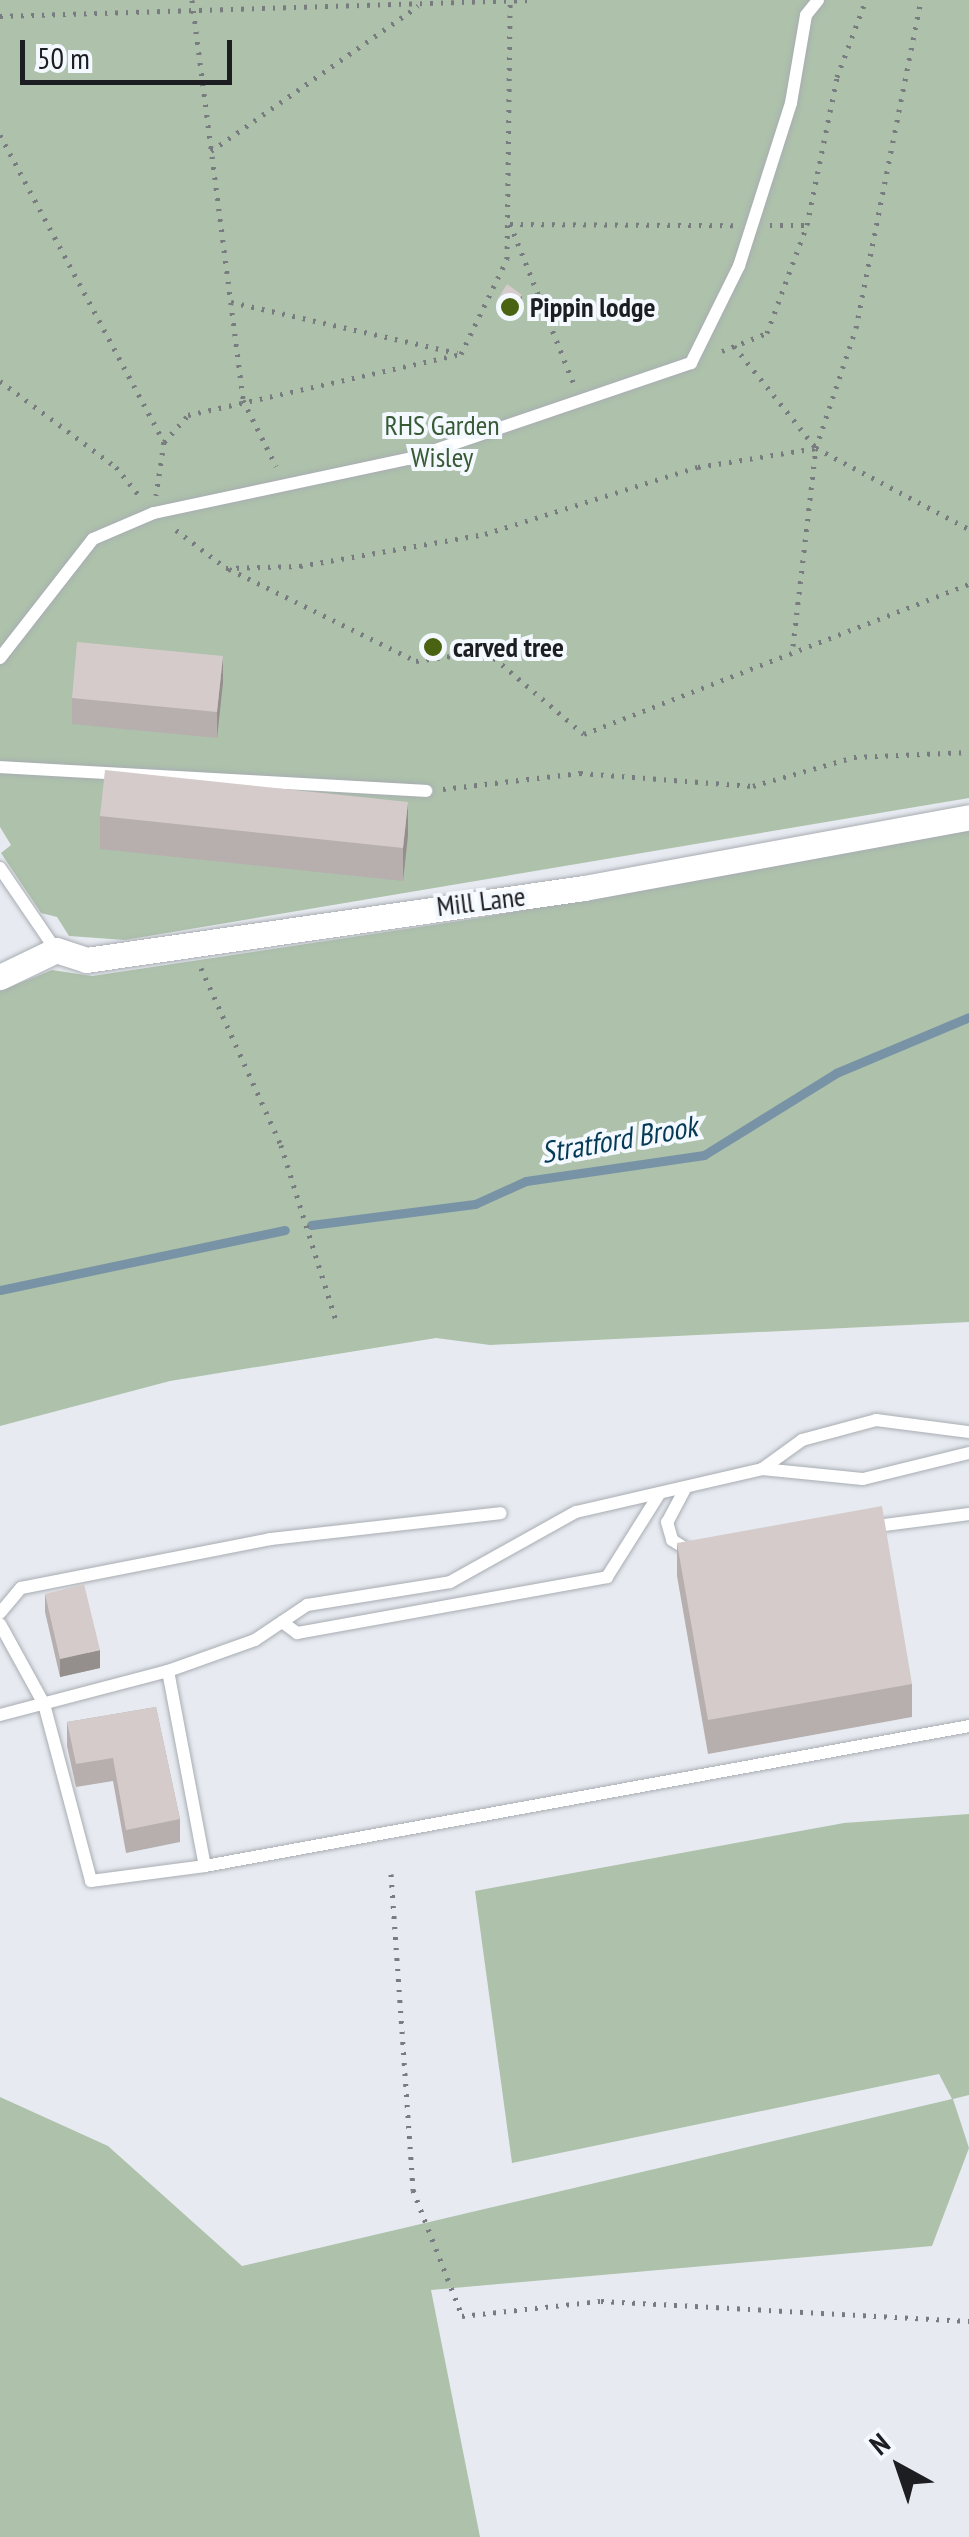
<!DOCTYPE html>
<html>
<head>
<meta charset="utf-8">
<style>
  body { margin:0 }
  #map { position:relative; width:969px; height:2537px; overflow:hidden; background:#e7ebf1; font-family:"PT Sans Narrow",sans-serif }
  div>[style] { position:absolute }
  .green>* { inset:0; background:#adc1ab }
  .stream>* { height:9px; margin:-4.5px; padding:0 4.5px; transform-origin:4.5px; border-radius:4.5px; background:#7893a5 }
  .path>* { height:5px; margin-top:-2.5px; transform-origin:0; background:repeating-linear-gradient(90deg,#787b7f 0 2.5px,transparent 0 10.5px) }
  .roads { filter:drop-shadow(0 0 2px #a8adb2) drop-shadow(0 0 2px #a8adb2) }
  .lane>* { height:12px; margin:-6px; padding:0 6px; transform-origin:6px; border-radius:6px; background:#fff }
  .street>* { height:25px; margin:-12.5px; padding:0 12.5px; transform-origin:12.5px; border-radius:12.5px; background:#fff }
  .wall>* { inset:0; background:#b6afae }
  .shaded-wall>* { inset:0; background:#948e8d }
  .building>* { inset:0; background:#d4cbca }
  .dots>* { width:28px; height:28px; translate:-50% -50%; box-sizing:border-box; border:5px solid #f4f8ff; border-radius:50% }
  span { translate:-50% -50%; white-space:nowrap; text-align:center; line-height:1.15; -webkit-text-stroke:8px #f4f8ff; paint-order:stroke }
  .poi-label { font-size:28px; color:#1d1e21; font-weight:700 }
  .left { translate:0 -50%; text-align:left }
  .park-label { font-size:28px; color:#385b36 }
  .street-label { font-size:28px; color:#1d1e21 }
  .water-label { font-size:30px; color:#053a56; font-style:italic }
  .north { position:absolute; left:849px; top:2417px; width:100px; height:100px; -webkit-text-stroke:8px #f4f8ff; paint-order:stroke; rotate:320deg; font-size:28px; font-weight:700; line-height:40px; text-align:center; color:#1d1e21 }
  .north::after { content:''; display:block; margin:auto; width:35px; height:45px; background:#1d1e21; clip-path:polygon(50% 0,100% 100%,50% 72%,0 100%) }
  .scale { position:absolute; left:20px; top:40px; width:212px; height:45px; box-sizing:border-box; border:5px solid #1d1e21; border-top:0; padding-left:12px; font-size:30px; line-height:35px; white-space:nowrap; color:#1d1e21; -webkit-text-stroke:8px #f4f8ff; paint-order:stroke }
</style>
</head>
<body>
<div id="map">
  <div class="green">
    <div style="clip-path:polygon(0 0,969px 0,969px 798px,125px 940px,69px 936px,57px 917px,41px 913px,1px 853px,11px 845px,0 827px)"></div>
    <div style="clip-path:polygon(969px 830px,969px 1322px,490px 1345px,436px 1338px,170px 1381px,0 1426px,0 991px,52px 970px,92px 976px,479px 918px)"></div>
    <div style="clip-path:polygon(969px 1814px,969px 2095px,953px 2099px,969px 2148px,932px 2246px,431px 2290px,480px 2537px,0 2537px,0 2097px,108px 2146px,242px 2266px,952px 2099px,939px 2074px,512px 2163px,475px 1891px,844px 1823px)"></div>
  </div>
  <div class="stream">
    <div style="left:311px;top:1225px;width:165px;rotate:-7.3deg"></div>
    <div style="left:475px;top:1204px;width:56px;rotate:-24.3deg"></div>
    <div style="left:526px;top:1181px;width:180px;rotate:-8.3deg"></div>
    <div style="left:704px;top:1155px;width:155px;rotate:-31.8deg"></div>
    <div style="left:836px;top:1073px;width:144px;rotate:-22.8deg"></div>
    <div style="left:0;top:1290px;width:291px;rotate:-11.9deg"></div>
  </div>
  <div class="path">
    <div style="left:192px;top:0;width:403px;rotate:82.7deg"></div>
    <div style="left:243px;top:400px;width:74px;rotate:63.4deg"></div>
    <div style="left:0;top:16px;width:530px;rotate:-1.73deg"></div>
    <div style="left:0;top:135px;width:348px;rotate:61.9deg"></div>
    <div style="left:164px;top:442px;width:54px;rotate:98.6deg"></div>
    <div style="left:211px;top:151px;width:253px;rotate:-35deg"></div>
    <div style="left:770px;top:225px;width:37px"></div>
    <div style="left:231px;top:302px;width:232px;rotate:12.7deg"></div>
    <div style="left:734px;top:346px;width:131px;rotate:51.2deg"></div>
    <div style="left:722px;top:351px;width:48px;rotate:-21.8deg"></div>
    <div style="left:767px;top:333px;width:115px;rotate:-69.7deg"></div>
    <div style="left:807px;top:225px;width:151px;rotate:-78.5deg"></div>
    <div style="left:837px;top:77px;width:82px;rotate:-69.4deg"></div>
    <div style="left:0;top:381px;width:144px;rotate:36.6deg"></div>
    <div style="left:116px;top:467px;width:41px;rotate:50.9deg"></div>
    <div style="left:573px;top:382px;width:170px;rotate:-111.7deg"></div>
    <div style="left:510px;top:224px;width:224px;rotate:0.3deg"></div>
    <div style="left:164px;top:442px;width:36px;rotate:-48deg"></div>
    <div style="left:188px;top:415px;width:280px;rotate:-12.6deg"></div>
    <div style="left:461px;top:354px;width:106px;rotate:-64.2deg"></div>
    <div style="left:507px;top:259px;width:259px;rotate:-89.3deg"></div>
    <div style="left:176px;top:530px;width:63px;rotate:37.2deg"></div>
    <div style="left:226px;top:568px;width:74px;rotate:-1.5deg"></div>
    <div style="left:300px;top:566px;width:188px;rotate:-9.8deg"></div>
    <div style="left:485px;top:534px;width:223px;rotate:-17.5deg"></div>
    <div style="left:698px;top:467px;width:120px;rotate:-9.1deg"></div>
    <div style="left:816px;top:448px;width:173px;rotate:27.9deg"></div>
    <div style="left:229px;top:569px;width:208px;rotate:26.2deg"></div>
    <div style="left:416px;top:661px;width:71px;rotate:-8.1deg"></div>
    <div style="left:486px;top:651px;width:128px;rotate:40.3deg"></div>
    <div style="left:584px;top:734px;width:413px;rotate:-21.3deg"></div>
    <div style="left:793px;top:646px;width:199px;rotate:-83.4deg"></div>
    <div style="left:816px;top:448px;width:126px;rotate:-71.6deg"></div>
    <div style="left:856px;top:328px;width:334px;rotate:-78.8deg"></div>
    <div style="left:443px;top:789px;width:138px;rotate:-6.7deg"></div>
    <div style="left:580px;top:773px;width:173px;rotate:4.3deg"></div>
    <div style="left:753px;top:786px;width:105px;rotate:-16deg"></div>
    <div style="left:854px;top:757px;width:115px;rotate:-2.5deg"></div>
    <div style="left:201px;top:968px;width:194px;rotate:65.7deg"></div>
    <div style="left:281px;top:1145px;width:184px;rotate:72.6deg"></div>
    <div style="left:391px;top:1874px;width:317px;rotate:86deg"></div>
    <div style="left:413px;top:2190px;width:135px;rotate:68.7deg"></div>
    <div style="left:462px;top:2316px;width:140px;rotate:-6.2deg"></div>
    <div style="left:601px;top:2301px;width:369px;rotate:3.1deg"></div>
  </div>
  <div class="roads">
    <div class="lane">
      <div style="left:0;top:658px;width:151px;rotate:-52deg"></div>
      <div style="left:93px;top:539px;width:66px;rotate:-23.1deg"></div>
      <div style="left:154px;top:513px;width:261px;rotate:-12deg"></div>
      <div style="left:409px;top:459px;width:298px;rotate:-18.8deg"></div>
      <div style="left:691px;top:363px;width:108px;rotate:-63.7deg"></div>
      <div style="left:739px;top:266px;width:171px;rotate:-72.3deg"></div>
      <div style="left:791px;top:103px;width:89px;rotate:-80.3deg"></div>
      <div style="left:806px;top:15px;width:19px;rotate:-51deg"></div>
      <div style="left:0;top:767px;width:427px;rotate:3.2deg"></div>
      <div style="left:0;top:868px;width:99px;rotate:55.7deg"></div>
      <div style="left:762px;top:1469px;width:49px;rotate:-35.9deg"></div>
      <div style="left:802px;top:1440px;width:77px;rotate:-15.1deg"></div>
      <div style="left:876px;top:1420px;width:94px;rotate:7.4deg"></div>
      <div style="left:686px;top:1487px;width:40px;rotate:118deg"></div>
      <div style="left:667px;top:1522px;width:19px;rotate:74deg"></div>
      <div style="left:672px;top:1540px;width:19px;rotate:32deg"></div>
      <div style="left:869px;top:1527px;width:101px;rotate:-7.4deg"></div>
      <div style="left:0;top:1613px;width:33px;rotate:-50deg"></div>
      <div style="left:21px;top:1588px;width:254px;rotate:-11.1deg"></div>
      <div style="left:270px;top:1539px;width:232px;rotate:-6.4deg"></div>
      <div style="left:282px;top:1622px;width:19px;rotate:36deg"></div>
      <div style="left:297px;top:1633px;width:315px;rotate:-10.2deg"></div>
      <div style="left:607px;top:1577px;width:99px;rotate:-57.8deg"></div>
      <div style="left:0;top:1624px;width:91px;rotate:61.2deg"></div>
      <div style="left:44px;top:1704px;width:183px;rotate:75.1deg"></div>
      <div style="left:91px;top:1881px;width:115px;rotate:-7.5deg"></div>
      <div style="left:168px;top:1671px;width:198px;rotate:79.3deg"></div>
      <div style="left:205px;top:1866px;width:777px;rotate:-10.38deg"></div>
      <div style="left:0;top:1715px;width:174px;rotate:-14.7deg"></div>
      <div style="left:168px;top:1671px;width:92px;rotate:-19.6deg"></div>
      <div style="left:255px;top:1640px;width:63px;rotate:-33.9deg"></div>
      <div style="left:307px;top:1605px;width:145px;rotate:-9.1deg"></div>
      <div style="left:450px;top:1582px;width:144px;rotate:-29.1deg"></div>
      <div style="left:576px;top:1512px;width:191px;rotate:-13deg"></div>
      <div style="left:762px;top:1469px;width:101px;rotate:5.7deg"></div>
      <div style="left:863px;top:1479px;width:109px;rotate:-13.8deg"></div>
    </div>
    <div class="street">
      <div style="left:0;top:977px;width:62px;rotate:-25.7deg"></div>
      <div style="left:56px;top:950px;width:32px;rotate:18deg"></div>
      <div style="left:86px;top:960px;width:503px;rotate:-8.23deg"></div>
      <div style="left:584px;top:888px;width:391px;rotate:-10.4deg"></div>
    </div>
  </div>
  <div class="wall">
    <div style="clip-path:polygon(497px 300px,522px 305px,510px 319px,497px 310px)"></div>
    <div style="clip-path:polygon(223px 682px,217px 738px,72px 724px,72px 698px)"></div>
    <div style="clip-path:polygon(100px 816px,408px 835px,403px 881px,100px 849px)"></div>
    <div style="clip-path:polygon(677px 1543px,912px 1684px,912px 1717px,708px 1754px,677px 1576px)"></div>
    <div style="clip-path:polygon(45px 1594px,100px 1668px,60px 1677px,45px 1612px)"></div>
    <div style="clip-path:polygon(156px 1707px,180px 1819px,180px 1842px,126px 1853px,113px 1781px,76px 1787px,67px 1746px,67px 1722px)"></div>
  </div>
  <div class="shaded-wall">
    <div style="clip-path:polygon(522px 295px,522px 305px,510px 319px,510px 310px)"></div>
    <div style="clip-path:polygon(223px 656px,223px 682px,217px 738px,217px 712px)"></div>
    <div style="clip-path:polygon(408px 802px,408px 835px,403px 881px,403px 848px)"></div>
    <div style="clip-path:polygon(100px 1650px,100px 1668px,60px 1677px,60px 1659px)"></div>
  </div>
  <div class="building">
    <div style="clip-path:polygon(507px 284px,522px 295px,510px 310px,497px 300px)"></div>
    <div style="clip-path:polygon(77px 642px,223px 656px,217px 712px,72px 698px)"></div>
    <div style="clip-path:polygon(105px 770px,408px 802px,403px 848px,100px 816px)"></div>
    <div style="clip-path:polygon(882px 1506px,912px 1684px,708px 1720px,677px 1543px)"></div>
    <div style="clip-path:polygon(84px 1584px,100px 1650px,60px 1659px,45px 1594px)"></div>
    <div style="clip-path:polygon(156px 1707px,180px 1819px,126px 1830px,113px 1758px,76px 1764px,67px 1722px)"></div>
  </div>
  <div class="dots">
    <div style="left:510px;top:307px;background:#4a6312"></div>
    <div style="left:433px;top:647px;background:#4a6312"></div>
  </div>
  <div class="poi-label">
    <span class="left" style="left:530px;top:307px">Pippin lodge</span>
    <span class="left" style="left:453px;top:647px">carved tree</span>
  </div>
  <div class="park-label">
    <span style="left:442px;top:441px">RHS Garden<br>Wisley</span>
  </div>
  <div class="street-label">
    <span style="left:481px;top:901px;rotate:-7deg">Mill Lane</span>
  </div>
  <div class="water-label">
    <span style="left:619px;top:1139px;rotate:-10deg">Stratford Brook</span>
  </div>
  <div class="north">N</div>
  <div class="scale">50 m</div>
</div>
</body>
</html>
